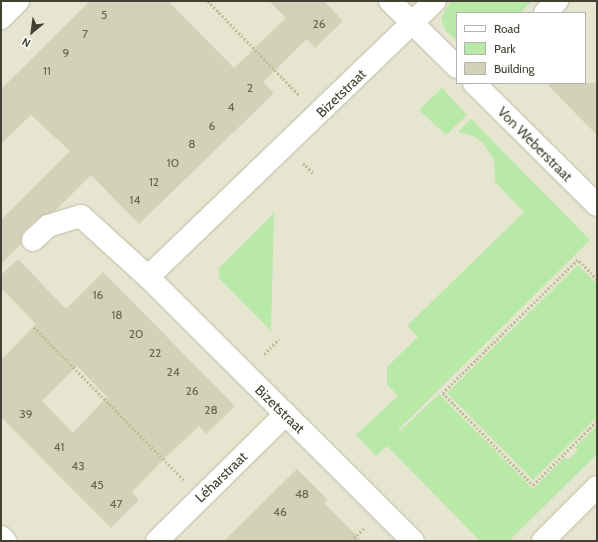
<!DOCTYPE html>
<html>
<head>
<meta charset="utf-8">
<style>
  body { margin:0 }
  #map { position:relative; width:598px; height:542px; overflow:hidden; background:#f2f2e2; font-family:Cabin,sans-serif }
  div>[style] { position:absolute }
  .residential>* { inset:0; background:#e6e5d0 }
  .green>* { inset:0; background:#b9e9a8 }
  .building>* { inset:0; background:#d3d1b7 }
  .path>* { height:2.5px; margin-top:-1.25px; transform-origin:0; background:repeating-linear-gradient(90deg,#c0bd95 0 2px,transparent 0 4px) }
  .roads { filter:drop-shadow(0 0 1px #bdbca4) drop-shadow(0 0 1px #bdbca4) }
  .minor>* { height:22px; margin:-11px; padding:0 11px; transform-origin:11px; border-radius:11px; background:#fff }
  span { translate:-50% -50%; white-space:nowrap; text-align:center; line-height:1.15; -webkit-text-stroke:3px #fff; paint-order:stroke }
  .number-label { font-size:12px; color:#676653 }
  .number-label span { -webkit-text-stroke-width:0 }
  .street-label { font-size:14px; color:#434232 }
  .frame { position:absolute; inset:0; border:2px solid #434232; pointer-events:none }
  .legend { position:absolute; left:456px; top:12px; width:130px; height:72px; box-sizing:border-box; background:#fff; border:1px solid #b4b3ad; margin:0; padding:5px 7px; list-style:none; font-size:12px; color:#434232 }
  .legend li { display:flex; align-items:center; gap:8px; height:20px }
  .legend b { width:20px; border:1px solid #b4b3ad }
  .north { position:absolute; left:12px; top:12px; width:40px; height:40px; -webkit-text-stroke:3px #fff; paint-order:stroke; rotate:209deg; font-size:11px; font-weight:700; line-height:16px; text-align:center; color:#434232 }
  .north::after { content:''; display:block; margin:auto; width:14px; height:18px; background:#434232; clip-path:polygon(50% 0,100% 100%,50% 72%,0 100%) }
</style>
</head>
<body>
<div id="map">
  <div class="residential">
    <div style="clip-path:polygon(evenodd,1px 1px,597px 1px,597px 541px,1px 541px,1px 1px,457px 13px,585px 13px,585px 83px,457px 83px,457px 13px)"></div>
  </div>
  <div class="green">
    <div style="clip-path:polygon(451px 1px,532px 1px,520px 13px,457px 13px,457px 41px,445px 30px,441px 18px)"></div>
    <div style="clip-path:polygon(442px 88px,467px 115px,446px 135px,419px 110px)"></div>
    <div style="clip-path:polygon(471px 119px,590px 240px,398px 430px,400px 431px,439px 394px,533px 489px,565px 457px,568px 460px,578px 450px,575px 447px,597px 426px,597px 454px,509px 541px,480px 541px,387px 446px,376px 456px,356px 435px,398px 396px,387px 384px,387px 367px,418px 337px,407px 326px,524px 212px,495px 182px,494px 160px,483px 143px,473px 136px,458px 132px)"></div>
    <div style="clip-path:polygon(274px 213px,271px 331px,219px 278px,219px 268px)"></div>
    <div style="clip-path:polygon(578px 265px,597px 284px,597px 417px,533px 480px,447px 393px)"></div>
  </div>
  <div class="building">
    <div style="clip-path:polygon(90px 1px,168px 1px,234px 68px,286px 18px,269px 1px,324px 1px,343px 21px,315px 48px,307px 39px,263px 82px,274px 93px,139px 224px,91px 175px,55px 211px,40px 217px,24px 231px,21px 237px,21px 244px,1px 264px,1px 220px,70px 151px,31px 115px,1px 144px,1px 89px)"></div>
    <div style="clip-path:polygon(546px 83px,597px 83px,597px 135px,576px 114px)"></div>
    <div style="clip-path:polygon(evenodd,18px 259px,66px 309px,103px 272px,235px 406px,206px 434px,199px 426px,162px 461px,132px 492px,139px 500px,111px 528px,1px 417px,1px 360px,36px 324px,1px 288px,1px 275px,18px 259px,77px 366px,107px 397px,73px 433px,42px 401px,77px 366px)"></div>
    <div style="clip-path:polygon(297px 469px,328px 500px,324px 503px,362px 541px,224px 541px)"></div>
  </div>
  <div class="path">
    <div style="left:208px;top:1px;width:131px;rotate:45.9deg"></div>
    <div style="left:303px;top:163px;width:14px;rotate:45deg"></div>
    <div style="left:597px;top:280px;width:28px;rotate:-134deg"></div>
    <div style="left:578px;top:260px;width:190px;rotate:135.4deg"></div>
    <div style="left:443px;top:393px;width:129px;rotate:45.6deg"></div>
    <div style="left:533px;top:485px;width:91px;rotate:-45deg"></div>
    <div style="left:34px;top:327px;width:214px;rotate:45.6deg"></div>
    <div style="left:264px;top:354px;width:21px;rotate:-45deg"></div>
    <div style="left:351px;top:541px;width:18px;rotate:-45deg"></div>
  </div>
  <div class="roads">
    <div class="minor">
      <div style="left:390px;top:1px;width:94px;rotate:44.6deg"></div>
      <div style="left:545px;top:13px;width:17px;rotate:-45deg"></div>
      <div style="left:1px;top:18px;width:24px;rotate:-45deg"></div>
      <div style="left:474px;top:83px;width:173px;rotate:44.8deg"></div>
      <div style="left:33px;top:240px;width:21px;rotate:-43deg"></div>
      <div style="left:48px;top:226px;width:34px;rotate:-17deg"></div>
      <div style="left:81px;top:216px;width:91px;rotate:42.3deg"></div>
      <div style="left:148px;top:277px;width:374px;rotate:44.9deg"></div>
      <div style="left:148px;top:277px;width:398px;rotate:-43.9deg"></div>
      <div style="left:1px;top:537px;width:6px;rotate:45deg"></div>
      <div style="left:157px;top:541px;width:181px;rotate:-44.6deg"></div>
      <div style="left:543px;top:541px;width:76px;rotate:-45deg"></div>
    </div>
  </div>
  <div class="number-label">
    <span style="left:104px;top:15px">5</span>
    <span style="left:319px;top:24px">26</span>
    <span style="left:85px;top:34px">7</span>
    <span style="left:66px;top:53px">9</span>
    <span style="left:47px;top:71px">11</span>
    <span style="left:250px;top:88px">2</span>
    <span style="left:231px;top:107px">4</span>
    <span style="left:212px;top:126px">6</span>
    <span style="left:192px;top:144px">8</span>
    <span style="left:173px;top:163px">10</span>
    <span style="left:154px;top:182px">12</span>
    <span style="left:135px;top:200px">14</span>
    <span style="left:98px;top:295px">16</span>
    <span style="left:117px;top:315px">18</span>
    <span style="left:136px;top:334px">20</span>
    <span style="left:155px;top:353px">22</span>
    <span style="left:173px;top:372px">24</span>
    <span style="left:192px;top:391px">26</span>
    <span style="left:211px;top:410px">28</span>
    <span style="left:26px;top:414px">39</span>
    <span style="left:59px;top:447px">41</span>
    <span style="left:78px;top:466px">43</span>
    <span style="left:97px;top:485px">45</span>
    <span style="left:302px;top:494px">48</span>
    <span style="left:116px;top:504px">47</span>
    <span style="left:280px;top:512px">46</span>
  </div>
  <div class="street-label">
    <span style="left:341px;top:93px;rotate:-44deg">Bizetstraat</span>
    <span style="left:535px;top:144px;rotate:45deg">Von Weberstraat</span>
    <span style="left:280px;top:409px;rotate:44deg">Bizetstraat</span>
    <span style="left:221px;top:477px;rotate:-44deg">Léharstraat</span>
  </div>
  <div class="frame"></div>
  <ul class="legend">
  <li><b style="height:5px;background:#fff"></b>Road</li>
  <li><b style="height:11px;background:#b9e9a8"></b>Park</li>
  <li><b style="height:11px;background:#d3d1b7"></b>Building</li>
  </ul>
  <div class="north">N</div>
</div>
</body>
</html>
